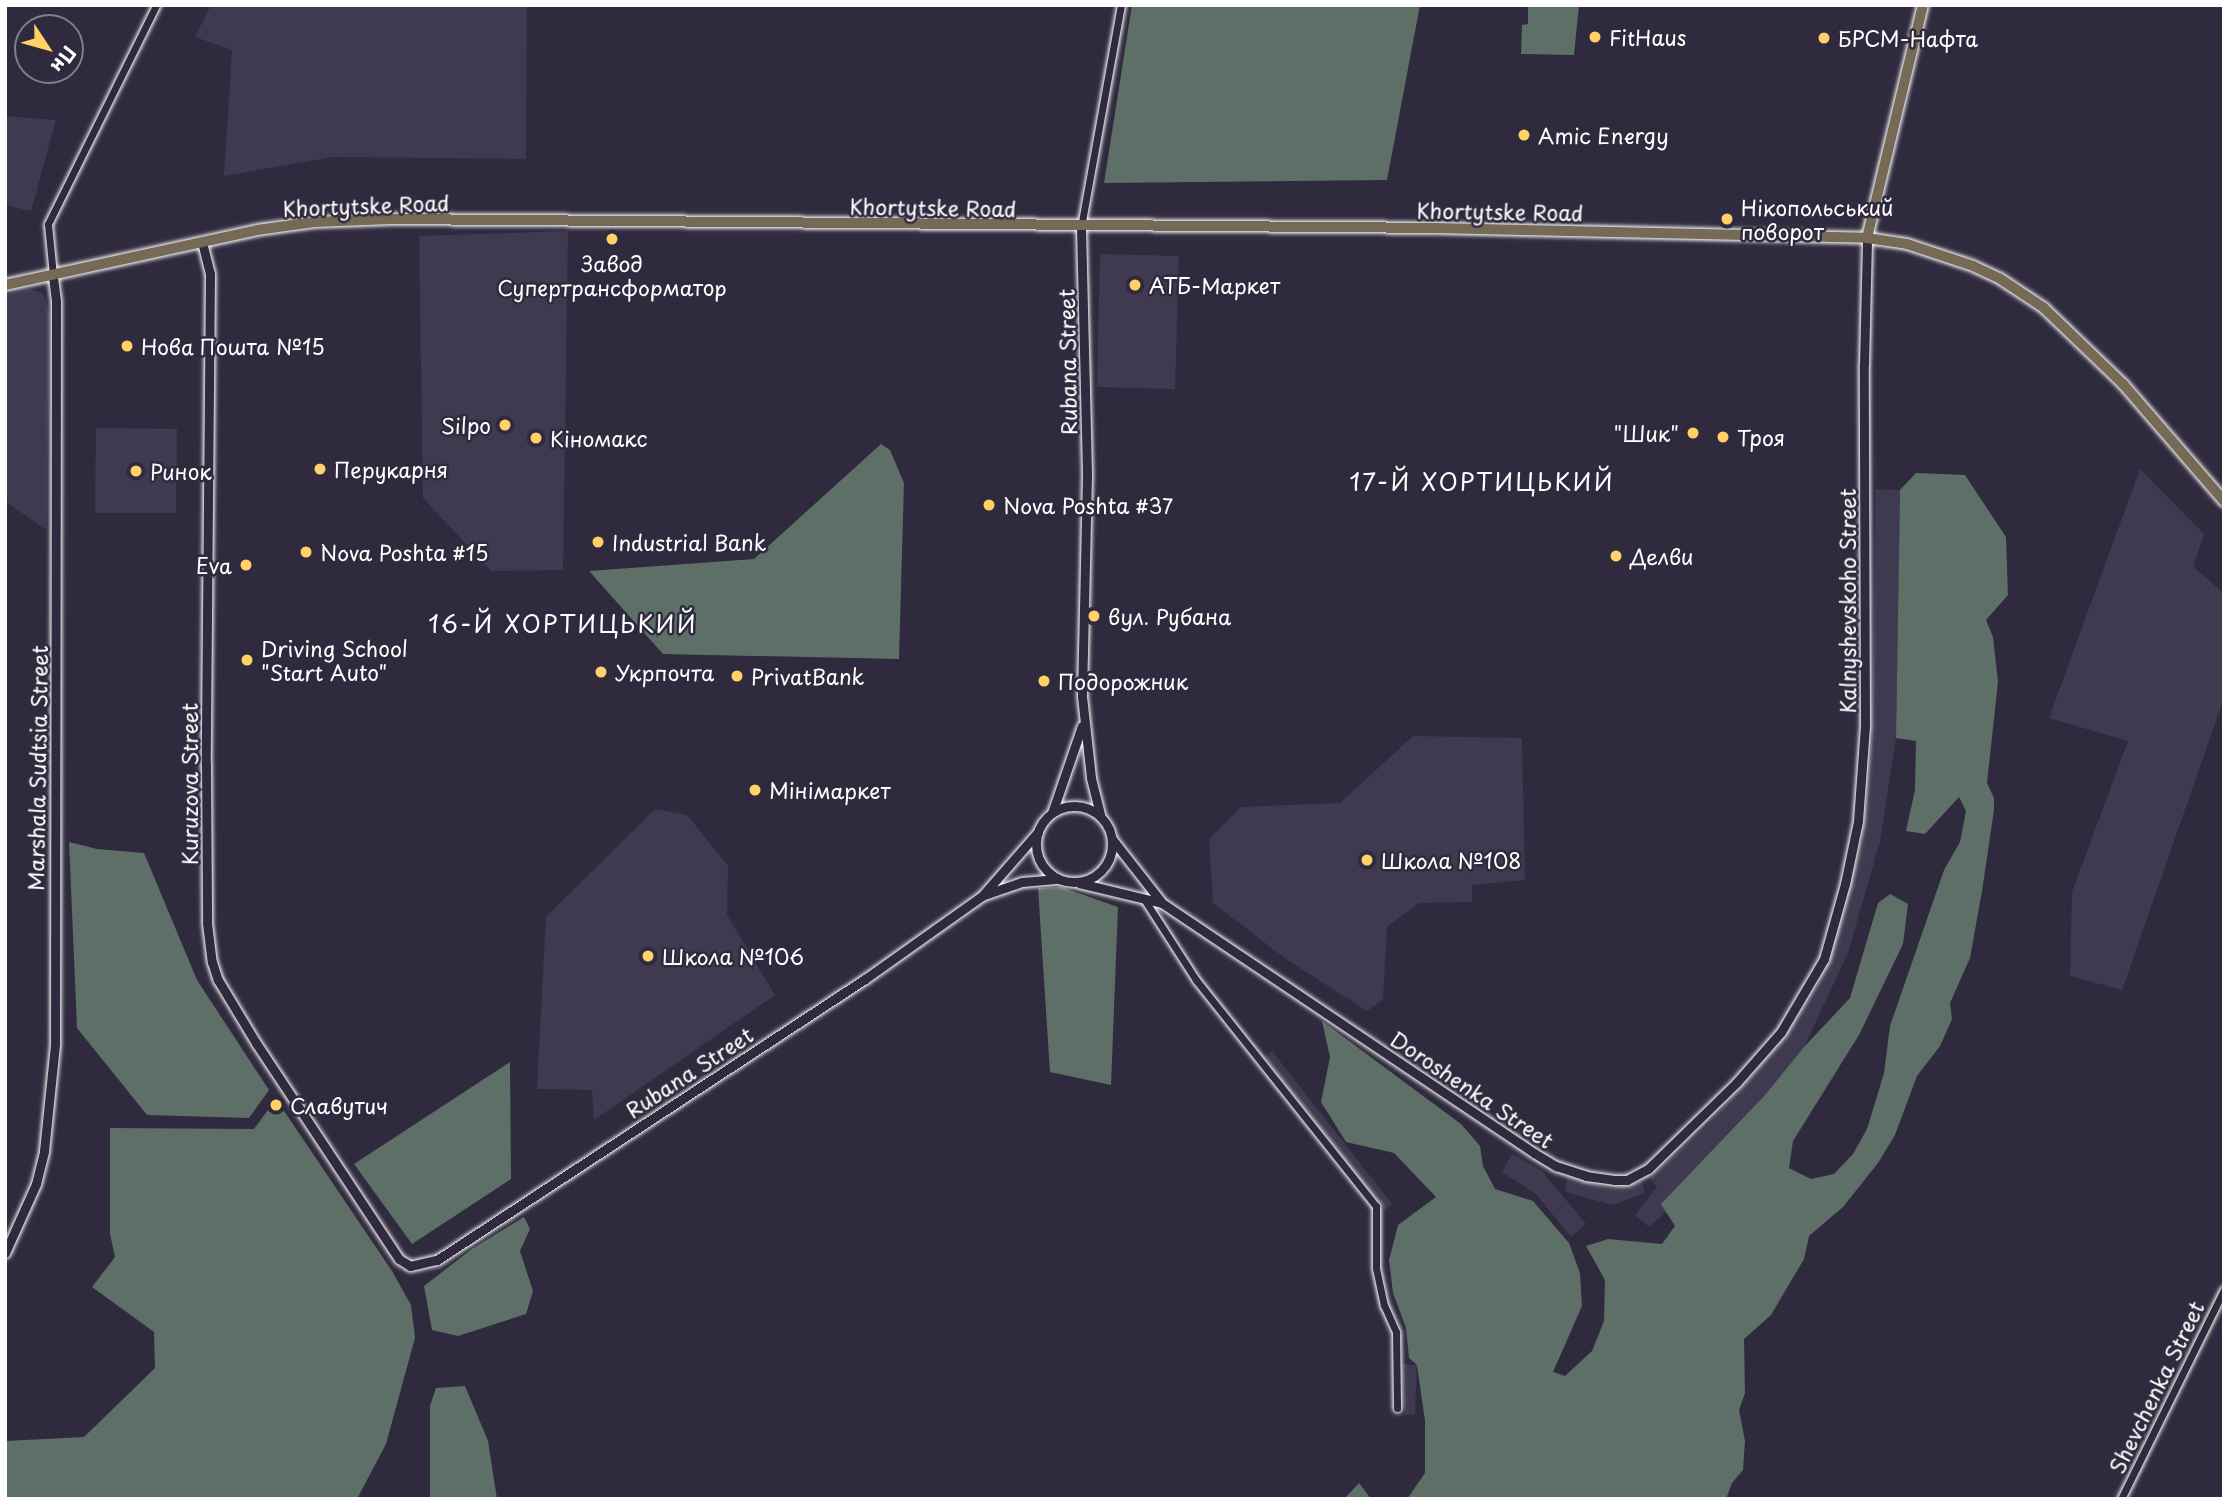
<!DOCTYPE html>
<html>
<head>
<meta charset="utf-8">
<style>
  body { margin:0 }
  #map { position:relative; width:2229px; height:1504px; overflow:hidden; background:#2f2a3d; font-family:"Playpen Sans",sans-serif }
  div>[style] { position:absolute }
  .built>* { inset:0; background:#403a50 }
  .green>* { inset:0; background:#5e6f67 }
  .roads { filter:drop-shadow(0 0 2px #fff) drop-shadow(0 0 2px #fff) }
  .minor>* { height:7px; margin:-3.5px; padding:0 3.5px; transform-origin:3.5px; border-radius:3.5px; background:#2f2a3d }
  .tertiary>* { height:9px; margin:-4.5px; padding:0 4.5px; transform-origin:4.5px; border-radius:4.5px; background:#2f2a3d }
  .tertiary>.ring { margin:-4.5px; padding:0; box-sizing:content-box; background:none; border:9px solid #2f2a3d; border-radius:50% }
  .primary>* { height:10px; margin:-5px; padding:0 5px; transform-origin:5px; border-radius:5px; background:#756a55 }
  .dots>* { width:19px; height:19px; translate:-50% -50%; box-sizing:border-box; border:4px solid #2f2a3d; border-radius:50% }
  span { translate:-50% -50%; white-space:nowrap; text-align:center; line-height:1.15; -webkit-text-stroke:5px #2f2a3d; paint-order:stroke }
  .poi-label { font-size:21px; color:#fff }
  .left { translate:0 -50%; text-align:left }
  .right { translate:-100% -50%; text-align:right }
  .street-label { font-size:21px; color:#fff }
  .quarter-label { font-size:24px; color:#fff; letter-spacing:2px }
  .frame { position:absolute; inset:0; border:7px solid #fff; pointer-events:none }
  .north { position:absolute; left:14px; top:14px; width:70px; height:70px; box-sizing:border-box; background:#2f2a3d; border:2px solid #827f8b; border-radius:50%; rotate:126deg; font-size:19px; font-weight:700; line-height:28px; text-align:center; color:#fff }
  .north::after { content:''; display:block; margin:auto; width:24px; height:32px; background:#ffd166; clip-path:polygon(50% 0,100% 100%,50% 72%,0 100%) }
</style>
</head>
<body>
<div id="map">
  <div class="built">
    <div style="clip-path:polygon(211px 5px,527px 5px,526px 159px,333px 157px,224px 176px,232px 50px,195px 37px)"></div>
    <div style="clip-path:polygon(5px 116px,56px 120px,31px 211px,5px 205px)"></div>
    <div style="clip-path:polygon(568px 231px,563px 570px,491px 571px,423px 498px,419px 236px)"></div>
    <div style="clip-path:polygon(1100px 254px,1179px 256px,1175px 389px,1097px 387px)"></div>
    <div style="clip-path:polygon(30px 289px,42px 293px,49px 310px,46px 530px,5px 501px,5px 295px)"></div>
    <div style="clip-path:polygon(96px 428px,177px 429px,176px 513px,95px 513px)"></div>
    <div style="clip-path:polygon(2140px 469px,2204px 534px,2193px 566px,2224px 594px,2224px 698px,2122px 990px,2070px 976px,2072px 892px,2128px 741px,2049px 718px)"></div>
    <div style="clip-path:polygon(1876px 489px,1900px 490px,1896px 738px,1880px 842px,1848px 953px,1804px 1047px,1765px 1095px,1662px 1204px,1667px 1211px,1649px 1227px,1635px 1215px,1657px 1187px,1650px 1178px,1708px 1125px,1782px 1041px,1818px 985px,1832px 950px,1863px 838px,1872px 738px)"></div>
    <div style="clip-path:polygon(1413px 736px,1522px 738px,1525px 880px,1472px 885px,1472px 902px,1419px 903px,1387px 927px,1383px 999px,1367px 1011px,1286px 959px,1213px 903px,1209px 839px,1241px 807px,1340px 803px)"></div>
    <div style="clip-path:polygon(655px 809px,687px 815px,728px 866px,727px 915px,775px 995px,594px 1120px,592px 1090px,537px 1089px,546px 917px)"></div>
    <div style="clip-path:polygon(1272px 1051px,1392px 1204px,1385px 1210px,1264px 1057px)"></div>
    <div style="clip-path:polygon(1512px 1154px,1542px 1171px,1586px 1224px,1571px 1237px,1536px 1194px,1502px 1172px)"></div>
    <div style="clip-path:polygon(1567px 1176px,1613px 1189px,1642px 1181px,1645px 1193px,1613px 1205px,1565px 1192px)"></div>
    <div style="clip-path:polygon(1401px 1364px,1417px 1365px,1415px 1414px,1405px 1415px)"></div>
  </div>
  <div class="green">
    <div style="clip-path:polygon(1132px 5px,1420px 5px,1387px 180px,1104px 183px)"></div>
    <div style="clip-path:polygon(1528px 5px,1579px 5px,1574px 55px,1521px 54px,1522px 25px,1528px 24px)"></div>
    <div style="clip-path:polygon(881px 444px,890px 450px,904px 483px,899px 659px,663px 654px,589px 571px,754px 559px)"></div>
    <div style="clip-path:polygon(1916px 473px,1965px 475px,2006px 537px,2008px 595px,1986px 620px,1993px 637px,1998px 682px,1987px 783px,1994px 798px,1994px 810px,1982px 891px,1970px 958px,1950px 1003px,1952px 1019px,1940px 1046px,1917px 1076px,1895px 1135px,1878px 1163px,1843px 1207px,1809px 1236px,1804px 1259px,1771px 1315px,1744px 1339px,1745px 1393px,1739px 1410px,1745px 1441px,1743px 1470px,1732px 1483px,1726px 1499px,1407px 1499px,1425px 1473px,1425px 1421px,1417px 1365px,1409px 1358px,1406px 1328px,1393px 1293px,1389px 1260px,1398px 1225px,1436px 1197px,1394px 1153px,1346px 1142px,1321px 1102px,1330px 1057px,1322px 1021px,1461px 1124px,1480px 1146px,1483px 1166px,1495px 1189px,1533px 1201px,1569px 1243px,1580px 1273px,1582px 1306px,1553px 1372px,1565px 1376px,1592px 1351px,1604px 1321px,1605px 1280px,1586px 1246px,1608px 1239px,1662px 1244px,1675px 1226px,1661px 1204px,1765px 1095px,1804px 1047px,1850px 998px,1878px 903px,1890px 894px,1908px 904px,1903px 944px,1859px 1035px,1793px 1141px,1789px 1168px,1811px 1179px,1834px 1174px,1853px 1154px,1867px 1129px,1884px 1073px,1890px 1026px,1944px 870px,1960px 842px,1966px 811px,1959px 797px,1925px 834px,1906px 831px,1915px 790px,1916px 741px,1896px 738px,1900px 490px)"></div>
    <div style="clip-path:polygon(69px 842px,97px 849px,144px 853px,197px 980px,269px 1090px,249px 1118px,147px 1115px,77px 1028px)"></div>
    <div style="clip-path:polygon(1061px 887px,1118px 907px,1111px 1085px,1050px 1072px,1038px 888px)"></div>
    <div style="clip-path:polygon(510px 1062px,511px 1179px,412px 1244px,354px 1164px)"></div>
    <div style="clip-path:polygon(276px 1099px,392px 1271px,411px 1305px,415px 1338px,386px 1444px,357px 1499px,5px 1499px,5px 1441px,84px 1437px,155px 1368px,154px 1332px,92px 1287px,115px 1257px,110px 1234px,110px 1128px,254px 1129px)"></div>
    <div style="clip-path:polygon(524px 1217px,530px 1229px,520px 1251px,533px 1291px,526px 1314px,458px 1336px,432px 1330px,424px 1286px,472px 1249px)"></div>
    <div style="clip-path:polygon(465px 1386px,488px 1441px,497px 1499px,430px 1499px,430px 1406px,436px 1388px)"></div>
    <div style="clip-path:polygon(1359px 1483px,1371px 1499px,1344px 1499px)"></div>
  </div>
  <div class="roads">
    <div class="minor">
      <div style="left:1081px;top:227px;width:226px;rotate:-79.8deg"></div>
      <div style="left:53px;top:275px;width:51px;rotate:-95.6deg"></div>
      <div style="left:48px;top:224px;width:244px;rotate:-63.7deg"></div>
      <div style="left:1144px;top:899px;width:96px;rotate:57.3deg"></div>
      <div style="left:1196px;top:980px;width:289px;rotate:51.5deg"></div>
      <div style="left:1376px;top:1206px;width:62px;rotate:90deg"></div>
      <div style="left:1376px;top:1268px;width:38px;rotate:78deg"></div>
      <div style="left:1384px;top:1305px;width:30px;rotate:66deg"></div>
      <div style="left:1396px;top:1332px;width:76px;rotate:89.2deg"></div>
      <div style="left:2121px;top:1499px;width:233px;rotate:-63.8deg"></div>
    </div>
    <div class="tertiary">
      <div style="left:1081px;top:227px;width:249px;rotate:88.6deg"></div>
      <div style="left:1087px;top:476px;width:220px;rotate:91.3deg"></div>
      <div style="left:1082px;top:696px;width:82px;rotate:83.7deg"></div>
      <div style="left:1091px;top:778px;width:38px;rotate:76deg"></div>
      <div style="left:202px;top:242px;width:33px;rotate:76deg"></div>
      <div style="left:210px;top:274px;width:490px;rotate:90.5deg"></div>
      <div style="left:206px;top:764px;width:159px;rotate:89.6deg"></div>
      <div style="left:207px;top:923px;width:39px;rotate:83deg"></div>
      <div style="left:212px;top:962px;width:19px;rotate:72deg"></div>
      <div style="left:218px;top:980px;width:74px;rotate:58.9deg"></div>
      <div style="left:256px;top:1043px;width:259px;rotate:56.5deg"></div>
      <div style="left:399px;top:1259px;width:13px;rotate:32deg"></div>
      <div style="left:410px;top:1266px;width:28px;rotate:-13deg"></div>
      <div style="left:437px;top:1260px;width:512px;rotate:-33.29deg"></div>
      <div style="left:865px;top:979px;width:143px;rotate:-35.4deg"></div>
      <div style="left:982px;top:896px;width:85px;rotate:-48.8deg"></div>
      <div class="ring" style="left:1036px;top:806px;width:67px;height:67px"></div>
      <div style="left:1052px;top:813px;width:92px;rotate:-71deg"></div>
      <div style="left:1112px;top:839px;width:81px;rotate:52deg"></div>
      <div style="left:1162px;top:903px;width:448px;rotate:33.9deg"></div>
      <div style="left:1534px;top:1153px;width:26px;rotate:31deg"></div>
      <div style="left:1556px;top:1166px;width:32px;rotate:18deg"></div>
      <div style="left:1586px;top:1176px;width:28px;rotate:8deg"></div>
      <div style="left:1614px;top:1180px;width:13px"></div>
      <div style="left:1627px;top:1180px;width:24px;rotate:-28deg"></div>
      <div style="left:1648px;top:1169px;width:124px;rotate:-44.3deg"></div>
      <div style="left:1737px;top:1082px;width:67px;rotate:-48.7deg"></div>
      <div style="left:1781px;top:1032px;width:85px;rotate:-59.5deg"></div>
      <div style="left:1824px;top:959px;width:78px;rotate:-74.4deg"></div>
      <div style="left:1845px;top:884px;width:64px;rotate:-78.3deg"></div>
      <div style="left:1858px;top:821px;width:95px;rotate:-85.8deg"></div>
      <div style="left:1865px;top:726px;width:362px;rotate:-90.2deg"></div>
      <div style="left:1864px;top:364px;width:126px;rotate:-88.6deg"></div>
      <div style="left:1079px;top:883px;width:85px;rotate:13.5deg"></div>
      <div style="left:984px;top:895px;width:40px;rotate:-18.9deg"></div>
      <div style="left:1022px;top:882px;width:36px;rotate:-5deg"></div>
      <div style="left:5px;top:1253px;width:76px;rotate:-65.8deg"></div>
      <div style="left:36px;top:1184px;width:34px;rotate:-76deg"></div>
      <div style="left:44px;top:1151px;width:108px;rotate:-84.1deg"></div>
      <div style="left:55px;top:1044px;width:743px;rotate:-89.92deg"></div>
      <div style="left:56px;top:301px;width:26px;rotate:-97deg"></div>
    </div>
    <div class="primary">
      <div style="left:1867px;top:238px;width:240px;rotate:-76.5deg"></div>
      <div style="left:5px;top:285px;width:258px;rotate:-12.3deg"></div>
      <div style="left:257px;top:230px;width:58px;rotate:-8deg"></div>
      <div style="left:314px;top:222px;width:78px;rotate:-2.2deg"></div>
      <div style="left:392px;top:219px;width:1043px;rotate:0.49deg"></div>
      <div style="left:1435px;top:228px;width:432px;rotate:1.3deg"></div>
      <div style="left:1867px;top:238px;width:40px;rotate:8.5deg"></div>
      <div style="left:1907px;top:244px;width:70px;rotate:18.4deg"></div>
      <div style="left:1973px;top:266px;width:29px;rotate:25deg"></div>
      <div style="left:1999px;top:278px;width:54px;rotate:33.7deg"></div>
      <div style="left:2044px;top:308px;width:110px;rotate:43.9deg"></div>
      <div style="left:2123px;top:384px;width:155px;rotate:49.2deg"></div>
    </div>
  </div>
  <div class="dots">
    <div style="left:1595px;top:37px;background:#ffd166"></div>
    <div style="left:1824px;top:38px;background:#ffd166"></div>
    <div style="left:1524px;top:135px;background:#ffd166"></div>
    <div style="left:1727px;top:219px;background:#ffd166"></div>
    <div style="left:612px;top:239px;background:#ffd166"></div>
    <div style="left:1135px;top:285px;background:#ffd166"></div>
    <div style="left:127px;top:346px;background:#ffd166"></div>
    <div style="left:505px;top:425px;background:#ffd166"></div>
    <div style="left:1693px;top:433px;background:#ffd166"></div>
    <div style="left:1723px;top:437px;background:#ffd166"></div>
    <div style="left:536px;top:438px;background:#ffd166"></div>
    <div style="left:320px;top:469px;background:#ffd166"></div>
    <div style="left:136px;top:471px;background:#ffd166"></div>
    <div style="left:989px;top:505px;background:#ffd166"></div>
    <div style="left:598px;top:542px;background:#ffd166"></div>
    <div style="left:306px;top:552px;background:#ffd166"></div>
    <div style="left:1616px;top:556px;background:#ffd166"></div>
    <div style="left:246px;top:565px;background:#ffd166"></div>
    <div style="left:1094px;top:616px;background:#ffd166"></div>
    <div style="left:247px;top:660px;background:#ffd166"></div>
    <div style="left:601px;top:672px;background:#ffd166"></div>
    <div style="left:737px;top:676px;background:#ffd166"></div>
    <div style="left:1044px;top:681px;background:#ffd166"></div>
    <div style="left:755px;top:790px;background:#ffd166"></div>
    <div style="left:1367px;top:860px;background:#ffd166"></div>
    <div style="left:648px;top:956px;background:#ffd166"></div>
    <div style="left:276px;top:1105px;background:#ffd166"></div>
  </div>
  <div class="poi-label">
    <span class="left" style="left:1609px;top:37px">FitHaus</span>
    <span class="left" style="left:1838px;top:38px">БРСМ-Нафта</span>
    <span class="left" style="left:1538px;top:135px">Amic Energy</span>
    <span class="left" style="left:1741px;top:219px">Нікопольський<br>поворот</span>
    <span style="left:612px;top:275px">Завод<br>Супертрансформатор</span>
    <span class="left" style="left:1149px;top:285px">АТБ-Маркет</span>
    <span class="left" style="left:141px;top:346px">Нова Пошта №15</span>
    <span class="right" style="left:491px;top:425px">Silpo</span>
    <span class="right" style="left:1679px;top:433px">"Шик"</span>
    <span class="left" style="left:1737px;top:437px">Троя</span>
    <span class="left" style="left:550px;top:438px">Кіномакс</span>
    <span class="left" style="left:334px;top:469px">Перукарня</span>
    <span class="left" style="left:150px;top:471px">Ринок</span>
    <span class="left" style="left:1003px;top:505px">Nova Poshta #37</span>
    <span class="left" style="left:612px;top:542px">Industrial Bank</span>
    <span class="left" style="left:320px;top:552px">Nova Poshta #15</span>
    <span class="left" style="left:1630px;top:556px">Делви</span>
    <span class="right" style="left:232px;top:565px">Eva</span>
    <span class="left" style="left:1108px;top:616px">вул. Рубана</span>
    <span class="left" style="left:261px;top:660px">Driving School<br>"Start Auto"</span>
    <span class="left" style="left:615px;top:672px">Укрпочта</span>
    <span class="left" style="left:751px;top:676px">PrivatBank</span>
    <span class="left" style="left:1058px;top:681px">Подорожник</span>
    <span class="left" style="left:769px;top:790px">Мiнiмаркет</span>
    <span class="left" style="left:1381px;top:860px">Школа №108</span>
    <span class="left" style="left:662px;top:956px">Школа №106</span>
    <span class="left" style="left:290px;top:1105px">Славутич</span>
  </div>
  <div class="street-label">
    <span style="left:366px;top:205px;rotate:-2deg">Khortytske Road</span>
    <span style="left:933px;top:207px;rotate:1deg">Khortytske Road</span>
    <span style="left:1500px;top:211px;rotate:1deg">Khortytske Road</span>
    <span style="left:1067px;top:362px;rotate:-91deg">Rubana Street</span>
    <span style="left:1847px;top:601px;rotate:-90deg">Kalnyshevskoho Street</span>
    <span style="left:37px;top:768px;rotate:-89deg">Marshala Sudtsia Street</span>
    <span style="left:189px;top:784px;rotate:-90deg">Kuruzova Street</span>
    <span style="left:689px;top:1072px;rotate:-33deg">Rubana Street</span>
    <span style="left:1472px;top:1089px;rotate:34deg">Doroshenka Street</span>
    <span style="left:2156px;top:1387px;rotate:-64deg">Shevchenka Street</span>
  </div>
  <div class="quarter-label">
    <span style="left:1482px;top:482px">17-Й ХОРТИЦЬКИЙ</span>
    <span style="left:563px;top:624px">16-Й ХОРТИЦЬКИЙ</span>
  </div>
  <div class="frame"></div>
  <div class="north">Пн</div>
</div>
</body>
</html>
